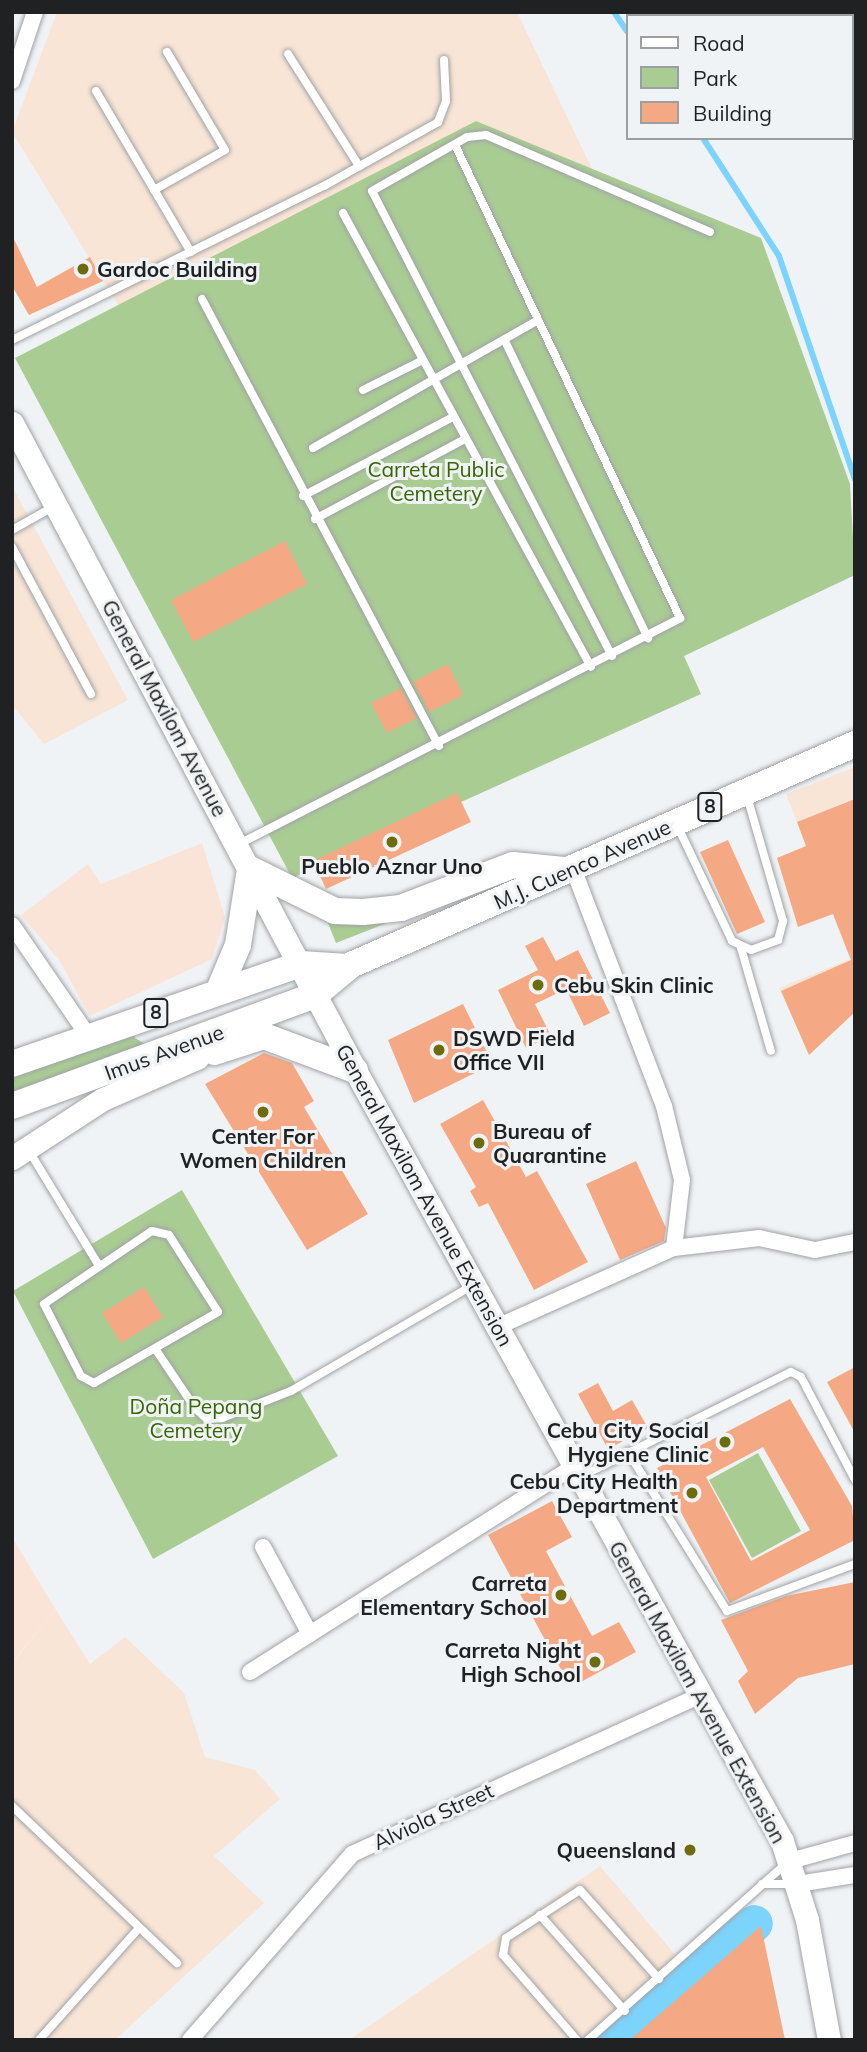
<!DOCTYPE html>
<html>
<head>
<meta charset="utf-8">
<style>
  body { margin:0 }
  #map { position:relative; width:867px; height:2052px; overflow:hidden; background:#f0f3f6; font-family:Mulish,sans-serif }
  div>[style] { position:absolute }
  .commercial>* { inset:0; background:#fae4d7 }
  .industrial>* { inset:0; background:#f8e5d5 }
  .green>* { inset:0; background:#a9cc93 }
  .stream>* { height:6px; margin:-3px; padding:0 3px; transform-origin:3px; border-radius:3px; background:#7cd3fc }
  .river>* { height:37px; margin:-18.5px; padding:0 18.5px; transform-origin:18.5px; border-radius:18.5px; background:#7cd3fc }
  .building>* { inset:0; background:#f4a984 }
  .roads { filter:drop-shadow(0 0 2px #a0a3a6) drop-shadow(0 0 2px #a0a3a6) }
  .service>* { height:8px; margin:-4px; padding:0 4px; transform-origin:4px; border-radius:4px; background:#fff }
  .minor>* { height:16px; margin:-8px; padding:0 8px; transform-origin:8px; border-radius:8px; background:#fff }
  .secondary>* { height:23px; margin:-11.5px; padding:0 11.5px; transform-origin:11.5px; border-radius:11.5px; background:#fff }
  .primary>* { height:26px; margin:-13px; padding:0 13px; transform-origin:13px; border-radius:13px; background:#fff }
  .dots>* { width:19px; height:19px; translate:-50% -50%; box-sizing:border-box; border:4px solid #f0f3f6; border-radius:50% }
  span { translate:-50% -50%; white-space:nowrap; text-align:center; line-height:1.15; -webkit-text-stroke:6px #f0f3f6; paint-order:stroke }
  .shield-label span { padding:2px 5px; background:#f0f3f6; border:2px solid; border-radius:5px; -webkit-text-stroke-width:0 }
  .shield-label { font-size:19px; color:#1f2122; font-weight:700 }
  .poi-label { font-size:21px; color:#1f2122; font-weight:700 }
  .left { translate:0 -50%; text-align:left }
  .right { translate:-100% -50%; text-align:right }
  .park-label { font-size:21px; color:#376600 }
  .street-label { font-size:21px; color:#1f2122 }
  .frame { position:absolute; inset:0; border:14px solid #1f2122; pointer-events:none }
  .legend { position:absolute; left:626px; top:14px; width:228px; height:126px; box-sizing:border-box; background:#f0f3f6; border:2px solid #9c9fa1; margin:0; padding:9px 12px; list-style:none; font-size:21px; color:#1f2122 }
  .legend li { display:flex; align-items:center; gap:14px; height:35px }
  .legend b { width:35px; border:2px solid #9c9fa1 }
</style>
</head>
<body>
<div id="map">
  <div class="commercial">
    <div style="clip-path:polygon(202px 843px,225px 917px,212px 959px,90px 1016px,59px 960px,21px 915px,88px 864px,101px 884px)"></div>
    <div style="clip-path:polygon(12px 1537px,56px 1610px,12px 1662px)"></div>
  </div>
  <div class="industrial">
    <div style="clip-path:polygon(57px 12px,517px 12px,592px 169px,476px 121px,120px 308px,12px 132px)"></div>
    <div style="clip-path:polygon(12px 486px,128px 700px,44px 744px,12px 705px)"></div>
    <div style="clip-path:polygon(855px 767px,855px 1012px,809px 1055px,779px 988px,850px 959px,786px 794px)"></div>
    <div style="clip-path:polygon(56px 1610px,90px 1664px,125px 1637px,184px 1693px,205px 1757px,255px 1770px,280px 1799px,214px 1856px,264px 1903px,115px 2040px,12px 2040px,12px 1663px)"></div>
    <div style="clip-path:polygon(600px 1866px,684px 1965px,596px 2040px,349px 2040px)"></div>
  </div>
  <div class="green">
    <div style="clip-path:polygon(476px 121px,761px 238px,850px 484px,855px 575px,684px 656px,701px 694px,292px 878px,15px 358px)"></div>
    <div style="clip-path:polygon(328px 923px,387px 923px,336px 943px)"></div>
    <div style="clip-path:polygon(130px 1022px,135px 1038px,162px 1054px,12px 1112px,12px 1064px)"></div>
    <div style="clip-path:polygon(182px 1190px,338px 1456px,153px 1559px,13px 1291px)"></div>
    <div style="clip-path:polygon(758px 1453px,801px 1531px,752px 1558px,709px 1480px)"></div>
  </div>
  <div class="stream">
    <div style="left:614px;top:12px;width:23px;rotate:56deg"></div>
    <div style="left:703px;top:138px;width:140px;rotate:57.2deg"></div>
    <div style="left:779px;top:256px;width:236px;rotate:71.2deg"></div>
  </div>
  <div class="river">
    <div style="left:613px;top:2040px;width:183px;rotate:-39.7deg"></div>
  </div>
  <div class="building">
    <div style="clip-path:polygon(12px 235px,37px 287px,90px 257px,103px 281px,29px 315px,12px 286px)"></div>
    <div style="clip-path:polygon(285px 541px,307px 584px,193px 642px,171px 600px)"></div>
    <div style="clip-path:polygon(448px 664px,463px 695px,429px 712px,413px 682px)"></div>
    <div style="clip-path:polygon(401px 688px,417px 718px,387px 733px,371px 703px)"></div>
    <div style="clip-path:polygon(457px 793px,471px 822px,326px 889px,313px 861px)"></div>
    <div style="clip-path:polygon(855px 799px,855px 1012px,809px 1055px,781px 991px,851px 960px,833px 914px,798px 927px,777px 858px,806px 846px,797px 822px)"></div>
    <div style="clip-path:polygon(728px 840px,765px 922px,737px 934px,700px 852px)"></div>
    <div style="clip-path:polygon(543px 937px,556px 961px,578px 950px,610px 1013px,584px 1026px,566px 989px,535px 1004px,551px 1036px,526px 1048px,498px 990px,538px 970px,525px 946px)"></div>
    <div style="clip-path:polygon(463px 1004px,493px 1064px,414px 1103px,388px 1040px)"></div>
    <div style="clip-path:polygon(264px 1053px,292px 1063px,314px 1101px,304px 1107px,368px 1214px,307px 1250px,205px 1084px)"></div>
    <div style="clip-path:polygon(483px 1100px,526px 1177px,537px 1171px,588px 1262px,534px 1290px,488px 1203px,479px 1207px,470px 1191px,476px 1187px,440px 1124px)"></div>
    <div style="clip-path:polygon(636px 1161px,666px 1228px,664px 1241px,620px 1260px,586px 1184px)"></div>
    <div style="clip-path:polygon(144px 1287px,163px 1317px,121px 1343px,102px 1313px)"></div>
    <div style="clip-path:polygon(855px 1367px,855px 1433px,827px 1382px)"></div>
    <div style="clip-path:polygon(598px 1383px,613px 1411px,632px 1400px,648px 1428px,608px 1449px,578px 1394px)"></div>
    <div style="clip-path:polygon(evenodd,790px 1399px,852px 1506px,855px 1540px,730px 1603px,657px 1468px,790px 1399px,763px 1447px,810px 1530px,751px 1561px,706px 1477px,763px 1447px)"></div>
    <div style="clip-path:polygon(552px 1501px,572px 1537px,546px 1551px,592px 1636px,619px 1622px,636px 1652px,579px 1683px,573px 1670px,564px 1675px,488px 1535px)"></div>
    <div style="clip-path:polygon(855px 1582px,855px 1664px,798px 1678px,755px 1714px,738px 1681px,748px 1671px,721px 1620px,786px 1596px)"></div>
    <div style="clip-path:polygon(761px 1926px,785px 2040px,630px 2040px)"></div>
  </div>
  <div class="roads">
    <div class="service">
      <div style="left:288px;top:54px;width:133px;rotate:57.6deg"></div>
      <div style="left:96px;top:91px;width:187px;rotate:59.5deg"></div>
      <div style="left:154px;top:190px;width:81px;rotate:-29.4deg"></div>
      <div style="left:225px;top:150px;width:114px;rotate:-120.6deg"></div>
      <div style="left:343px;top:213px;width:517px;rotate:61.35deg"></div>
      <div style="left:202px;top:299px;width:506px;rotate:62.07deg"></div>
      <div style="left:12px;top:340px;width:348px;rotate:-26.3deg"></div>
      <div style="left:324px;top:186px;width:131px;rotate:-29.3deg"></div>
      <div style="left:438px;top:122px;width:22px;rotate:-69deg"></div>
      <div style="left:446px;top:101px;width:41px;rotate:-92.8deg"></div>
      <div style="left:505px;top:341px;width:330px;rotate:64.3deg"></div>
      <div style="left:363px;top:390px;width:67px;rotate:-26.6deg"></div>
      <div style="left:313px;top:448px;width:255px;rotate:-29.6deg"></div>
      <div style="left:303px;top:496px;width:170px;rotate:-27.8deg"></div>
      <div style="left:315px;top:519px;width:170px;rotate:-28.1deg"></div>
      <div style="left:12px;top:530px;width:49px;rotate:-29.2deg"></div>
      <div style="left:12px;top:547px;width:167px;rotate:61.7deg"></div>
      <div style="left:612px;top:656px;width:523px;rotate:-117.3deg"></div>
      <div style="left:372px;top:191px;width:109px;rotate:-29.6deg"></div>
      <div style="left:467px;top:137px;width:19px;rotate:-6deg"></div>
      <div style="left:486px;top:135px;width:244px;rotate:23.4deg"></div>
      <div style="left:677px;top:825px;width:128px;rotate:64.6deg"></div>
      <div style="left:732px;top:941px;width:21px;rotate:25deg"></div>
      <div style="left:751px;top:950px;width:29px;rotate:-20deg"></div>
      <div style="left:778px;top:940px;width:20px;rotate:-75deg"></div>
      <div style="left:783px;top:921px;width:130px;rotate:-106.1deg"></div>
      <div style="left:237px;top:845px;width:498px;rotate:-27.1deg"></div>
      <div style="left:680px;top:618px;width:524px;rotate:-115.44deg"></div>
      <div style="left:741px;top:948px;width:107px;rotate:73.8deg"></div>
      <div style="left:29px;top:1151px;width:132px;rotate:58.6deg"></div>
      <div style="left:152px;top:1231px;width:17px;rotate:13deg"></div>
      <div style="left:169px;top:1235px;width:91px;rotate:57.5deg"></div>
      <div style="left:218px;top:1312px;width:143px;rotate:150.2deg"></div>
      <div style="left:94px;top:1383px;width:15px;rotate:-152deg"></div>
      <div style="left:81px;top:1376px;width:81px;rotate:-117.2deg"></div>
      <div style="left:44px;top:1304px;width:130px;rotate:-34.1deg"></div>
      <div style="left:156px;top:1350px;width:70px;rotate:56.1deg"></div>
      <div style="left:195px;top:1408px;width:16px;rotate:43deg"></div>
      <div style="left:207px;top:1419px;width:15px;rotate:-4deg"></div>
      <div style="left:222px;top:1418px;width:74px;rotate:-21.4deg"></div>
      <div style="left:291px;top:1391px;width:211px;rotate:-30.2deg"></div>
      <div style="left:628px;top:1452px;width:187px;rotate:58.1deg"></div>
      <div style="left:727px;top:1611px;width:136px;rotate:-20.2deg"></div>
      <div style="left:582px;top:1476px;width:233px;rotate:-26.5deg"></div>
      <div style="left:791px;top:1372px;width:11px;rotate:27deg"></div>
      <div style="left:801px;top:1377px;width:116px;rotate:62.3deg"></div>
      <div style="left:12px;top:1806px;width:228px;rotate:43.6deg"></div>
      <div style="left:762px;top:1884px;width:32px"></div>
      <div style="left:540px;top:1915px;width:128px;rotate:48.5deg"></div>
      <div style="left:39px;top:2040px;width:150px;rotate:-48.2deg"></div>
      <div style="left:577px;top:2040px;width:113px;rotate:-131deg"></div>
      <div style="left:503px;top:1955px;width:17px;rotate:-80deg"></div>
      <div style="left:506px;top:1938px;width:88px;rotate:-33deg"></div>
      <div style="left:580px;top:1890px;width:119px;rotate:48.4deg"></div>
      <div style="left:588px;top:2040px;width:266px;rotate:-41.7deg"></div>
    </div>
    <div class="minor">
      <div style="left:787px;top:12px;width:4px;rotate:76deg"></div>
      <div style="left:851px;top:22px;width:4px;rotate:14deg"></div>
      <div style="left:12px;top:81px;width:73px;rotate:-71.6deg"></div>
      <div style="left:851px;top:114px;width:6px;rotate:45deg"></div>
      <div style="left:573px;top:868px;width:255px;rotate:69.1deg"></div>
      <div style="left:664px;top:1106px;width:76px;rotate:76.3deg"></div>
      <div style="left:682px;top:1180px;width:68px;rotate:96.7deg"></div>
      <div style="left:12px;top:925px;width:136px;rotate:55.5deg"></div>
      <div style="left:497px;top:1327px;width:194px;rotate:-24.1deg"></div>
      <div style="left:674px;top:1248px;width:86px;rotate:-6.7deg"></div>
      <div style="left:759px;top:1238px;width:57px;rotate:12.1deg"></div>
      <div style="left:815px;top:1250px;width:41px;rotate:-11.3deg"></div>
      <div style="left:263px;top:1547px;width:99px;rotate:61.6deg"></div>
      <div style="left:250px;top:1672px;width:383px;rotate:-32.4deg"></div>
      <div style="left:790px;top:1861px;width:67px;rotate:-15.5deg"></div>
      <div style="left:798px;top:1884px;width:58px;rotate:-9deg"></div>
      <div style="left:190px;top:2040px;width:247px;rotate:-48.9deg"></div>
      <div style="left:352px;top:1854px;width:384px;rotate:-24.5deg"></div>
    </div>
    <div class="secondary">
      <div style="left:12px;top:423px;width:732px;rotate:62.07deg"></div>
      <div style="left:355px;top:1070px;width:881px;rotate:61.02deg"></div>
      <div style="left:782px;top:1841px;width:83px;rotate:72.4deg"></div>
      <div style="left:807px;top:1920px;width:122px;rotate:79.6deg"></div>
      <div style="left:12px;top:1158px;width:108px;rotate:-33deg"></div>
      <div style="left:103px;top:1099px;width:103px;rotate:-23.6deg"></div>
    </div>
    <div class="primary">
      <div style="left:219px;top:990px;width:49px;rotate:-67.1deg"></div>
      <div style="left:238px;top:945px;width:77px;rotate:-81deg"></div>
      <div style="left:250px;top:869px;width:95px;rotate:26.3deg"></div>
      <div style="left:335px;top:911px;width:28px;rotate:2deg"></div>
      <div style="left:363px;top:912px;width:38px;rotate:-6deg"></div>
      <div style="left:401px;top:908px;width:120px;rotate:-21deg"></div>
      <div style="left:513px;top:865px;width:51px;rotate:5.6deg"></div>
      <div style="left:214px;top:1052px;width:52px;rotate:-17.7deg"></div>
      <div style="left:264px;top:1036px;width:97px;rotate:20.5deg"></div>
      <div style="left:12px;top:1064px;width:305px;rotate:-19.1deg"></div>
      <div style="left:300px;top:964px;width:48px;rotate:3.6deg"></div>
      <div style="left:12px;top:1106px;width:323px;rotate:-20.1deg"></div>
      <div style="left:315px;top:995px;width:47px;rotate:-39.8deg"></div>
      <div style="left:351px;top:965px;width:550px;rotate:-23.68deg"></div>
    </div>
  </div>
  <div class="dots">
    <div style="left:83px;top:269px;background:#6d6c0c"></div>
    <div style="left:392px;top:842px;background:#6d6c0c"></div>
    <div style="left:538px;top:985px;background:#6d6c0c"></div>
    <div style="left:439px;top:1050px;background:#6d6c0c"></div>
    <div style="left:263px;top:1112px;background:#6d6c0c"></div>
    <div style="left:479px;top:1143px;background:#6d6c0c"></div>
    <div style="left:725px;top:1442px;background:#6d6c0c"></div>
    <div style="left:692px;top:1493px;background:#6d6c0c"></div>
    <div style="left:561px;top:1595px;background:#6d6c0c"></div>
    <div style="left:595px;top:1662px;background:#6d6c0c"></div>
    <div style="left:690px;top:1850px;background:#6d6c0c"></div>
  </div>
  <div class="shield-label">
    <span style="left:710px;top:807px">8</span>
    <span style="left:156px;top:1013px">8</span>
  </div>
  <div class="poi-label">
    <span class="left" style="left:97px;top:269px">Gardoc Building</span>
    <span style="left:392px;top:866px">Pueblo Aznar Uno</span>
    <span class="left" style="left:554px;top:985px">Cebu Skin Clinic</span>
    <span class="left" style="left:453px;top:1050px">DSWD Field<br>Office VII</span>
    <span class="left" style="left:493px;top:1143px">Bureau of<br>Quarantine</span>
    <span style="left:263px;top:1148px">Center For<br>Women Children</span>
    <span class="right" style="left:709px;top:1442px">Cebu City Social<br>Hygiene Clinic</span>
    <span class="right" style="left:678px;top:1493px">Cebu City Health<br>Department</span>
    <span class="right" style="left:547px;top:1595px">Carreta<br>Elementary School</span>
    <span class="right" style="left:581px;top:1662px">Carreta Night<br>High School</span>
    <span class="right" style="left:676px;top:1850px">Queensland</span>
  </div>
  <div class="park-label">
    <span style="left:436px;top:481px">Carreta Public<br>Cemetery</span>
    <span style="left:196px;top:1418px">Doña Pepang<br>Cemetery</span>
  </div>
  <div class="street-label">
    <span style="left:165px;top:708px;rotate:62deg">General Maxilom Avenue</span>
    <span style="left:582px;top:864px;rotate:-24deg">M.J. Cuenco Avenue</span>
    <span style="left:164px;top:1052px;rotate:-20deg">Imus Avenue</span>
    <span style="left:425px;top:1195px;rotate:61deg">General Maxilom Avenue Extension</span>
    <span style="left:698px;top:1692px;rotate:61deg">General Maxilom Avenue Extension</span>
    <span style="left:433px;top:1816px;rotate:-25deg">Alviola Street</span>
  </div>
  <div class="frame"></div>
  <ul class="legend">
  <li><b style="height:9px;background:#fff"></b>Road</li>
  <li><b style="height:19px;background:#a9cc93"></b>Park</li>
  <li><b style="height:19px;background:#f4a984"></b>Building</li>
  </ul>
</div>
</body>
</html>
